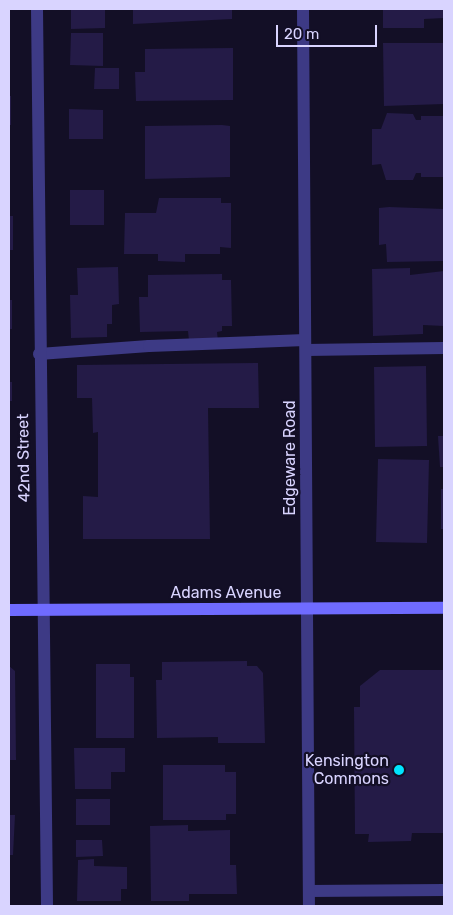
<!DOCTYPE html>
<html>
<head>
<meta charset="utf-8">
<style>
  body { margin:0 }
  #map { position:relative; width:453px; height:915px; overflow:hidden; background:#130f26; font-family:Rubik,sans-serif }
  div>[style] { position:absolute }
  .building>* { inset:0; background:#241b47 }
  .service>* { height:12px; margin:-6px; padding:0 6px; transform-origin:6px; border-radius:6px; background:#3d3a85 }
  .minor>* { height:12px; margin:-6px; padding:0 6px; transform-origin:6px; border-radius:6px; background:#3d3a85 }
  .secondary>* { height:12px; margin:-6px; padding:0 6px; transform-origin:6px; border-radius:6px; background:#6f6bff }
  .dots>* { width:14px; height:14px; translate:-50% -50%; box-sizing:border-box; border:2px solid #130f26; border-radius:50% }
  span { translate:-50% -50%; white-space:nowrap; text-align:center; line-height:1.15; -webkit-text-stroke:4.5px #130f26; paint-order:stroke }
  .street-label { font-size:16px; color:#d9d4ff }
  .poi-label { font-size:16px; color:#d9d4ff }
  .right { translate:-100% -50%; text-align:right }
  .frame { position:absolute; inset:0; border:10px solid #d9d4ff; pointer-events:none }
  .scale { position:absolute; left:276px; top:25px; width:101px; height:22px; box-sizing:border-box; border:2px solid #d9d4ff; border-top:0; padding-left:6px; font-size:15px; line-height:18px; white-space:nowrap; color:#d9d4ff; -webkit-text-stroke:4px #130f26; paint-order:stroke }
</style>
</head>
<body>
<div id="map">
  <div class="building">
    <div style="clip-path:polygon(71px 9px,105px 9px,105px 28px,71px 29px)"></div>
    <div style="clip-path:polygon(133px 9px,232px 9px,232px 19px,133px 24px)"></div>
    <div style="clip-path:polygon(383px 9px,444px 9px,444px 18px,424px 19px,424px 28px,383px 28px)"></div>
    <div style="clip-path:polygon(71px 33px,103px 33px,103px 66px,70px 65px)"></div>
    <div style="clip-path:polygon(383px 43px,444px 43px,444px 104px,384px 106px)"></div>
    <div style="clip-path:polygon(233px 48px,233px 100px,136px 101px,135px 72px,145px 72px,145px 49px)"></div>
    <div style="clip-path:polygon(95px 68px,119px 68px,119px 89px,94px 89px)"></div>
    <div style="clip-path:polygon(9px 96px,11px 96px,11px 125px,9px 125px)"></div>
    <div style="clip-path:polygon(69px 109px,103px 110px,103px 139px,69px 139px)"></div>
    <div style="clip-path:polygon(387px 113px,413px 114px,416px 120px,421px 120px,421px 116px,444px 116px,444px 177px,421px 177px,421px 173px,416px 173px,413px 180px,386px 180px,381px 164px,372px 165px,372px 129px,381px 129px)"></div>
    <div style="clip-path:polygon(222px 125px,230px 126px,230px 177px,145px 179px,145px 126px)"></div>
    <div style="clip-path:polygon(70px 190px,104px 190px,104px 225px,70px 225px)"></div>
    <div style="clip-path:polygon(159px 198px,221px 198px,221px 203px,231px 203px,231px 248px,220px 247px,220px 254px,185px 254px,185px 262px,158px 261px,158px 254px,124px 254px,125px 213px,156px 213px)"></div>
    <div style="clip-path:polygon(389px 207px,444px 209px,444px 261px,387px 262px,386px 244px,379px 245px,379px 208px)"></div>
    <div style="clip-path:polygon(9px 216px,13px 216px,13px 250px,9px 250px)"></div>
    <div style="clip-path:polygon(118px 267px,119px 304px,112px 305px,112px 324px,107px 324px,107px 337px,71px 338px,70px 295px,78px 295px,77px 268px)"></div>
    <div style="clip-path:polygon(410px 268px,410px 275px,444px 271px,444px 326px,423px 325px,423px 334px,373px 336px,372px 269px)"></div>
    <div style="clip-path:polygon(222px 274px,222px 280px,231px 280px,232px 326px,222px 326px,222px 331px,217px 332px,218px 341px,189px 341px,188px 331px,140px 332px,139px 297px,148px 297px,148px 275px)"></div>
    <div style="clip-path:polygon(9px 300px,12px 300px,12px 329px,9px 329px)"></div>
    <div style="clip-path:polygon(258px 363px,259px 408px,208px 408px,210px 539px,83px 539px,83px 496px,98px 497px,98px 432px,93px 433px,92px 398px,77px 398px,77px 365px)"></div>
    <div style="clip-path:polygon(426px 366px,427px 446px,375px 447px,374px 367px)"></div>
    <div style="clip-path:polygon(9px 382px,12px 382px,12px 401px,9px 401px)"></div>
    <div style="clip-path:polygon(438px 436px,444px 436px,444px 467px,440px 467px)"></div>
    <div style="clip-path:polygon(378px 459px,429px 460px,427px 543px,376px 542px)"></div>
    <div style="clip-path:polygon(441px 489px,444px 489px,444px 529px,441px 529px)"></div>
    <div style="clip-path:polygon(247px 661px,247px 666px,257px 666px,263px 673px,265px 743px,218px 743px,218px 737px,157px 738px,156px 680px,162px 680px,162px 662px)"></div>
    <div style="clip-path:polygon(96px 664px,130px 664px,130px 677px,134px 677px,134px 738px,96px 738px)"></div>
    <div style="clip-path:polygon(9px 666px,15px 671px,16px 760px,9px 760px)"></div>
    <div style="clip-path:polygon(380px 670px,444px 670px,444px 833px,412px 833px,411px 841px,368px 842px,369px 834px,355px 834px,354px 707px,360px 707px,360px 686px)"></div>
    <div style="clip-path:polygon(74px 748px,125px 748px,125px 772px,111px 772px,111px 789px,75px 789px)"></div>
    <div style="clip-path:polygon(163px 765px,225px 765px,225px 772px,236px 772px,236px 814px,226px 814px,226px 820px,163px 820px)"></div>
    <div style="clip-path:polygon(76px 799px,110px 799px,110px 825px,76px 825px)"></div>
    <div style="clip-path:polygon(9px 815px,15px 815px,13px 855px,9px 855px)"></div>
    <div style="clip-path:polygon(188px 825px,188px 831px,230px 830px,230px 865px,236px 865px,237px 894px,189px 894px,189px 901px,151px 901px,150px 826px)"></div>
    <div style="clip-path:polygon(76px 840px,102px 840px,103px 856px,76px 857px)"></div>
    <div style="clip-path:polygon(94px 859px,94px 866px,127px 867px,127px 889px,121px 889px,121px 901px,77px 901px,78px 860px)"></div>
  </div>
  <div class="service">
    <div style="left:306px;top:350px;width:138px;rotate:-0.8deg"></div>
    <div style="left:39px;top:354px;width:110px;rotate:-4.2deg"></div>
    <div style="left:149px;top:346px;width:156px;rotate:-2.2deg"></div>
    <div style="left:309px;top:891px;width:135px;rotate:-0.4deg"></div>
  </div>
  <div class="minor">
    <div style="left:37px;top:9px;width:897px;rotate:89.36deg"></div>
    <div style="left:303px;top:9px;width:897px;rotate:89.62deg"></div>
  </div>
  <div class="secondary">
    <div style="left:9px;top:610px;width:435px;rotate:-0.3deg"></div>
  </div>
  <div class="dots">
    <div style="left:399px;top:770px;background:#00e5ff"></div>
  </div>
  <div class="street-label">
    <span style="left:24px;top:458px;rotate:-91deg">42nd Street</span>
    <span style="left:290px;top:458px;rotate:-90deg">Edgeware Road</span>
    <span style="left:226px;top:593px">Adams Avenue</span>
  </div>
  <div class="poi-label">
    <span class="right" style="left:389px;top:770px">Kensington<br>Commons</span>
  </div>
  <div class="frame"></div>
  <div class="scale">20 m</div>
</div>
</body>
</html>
